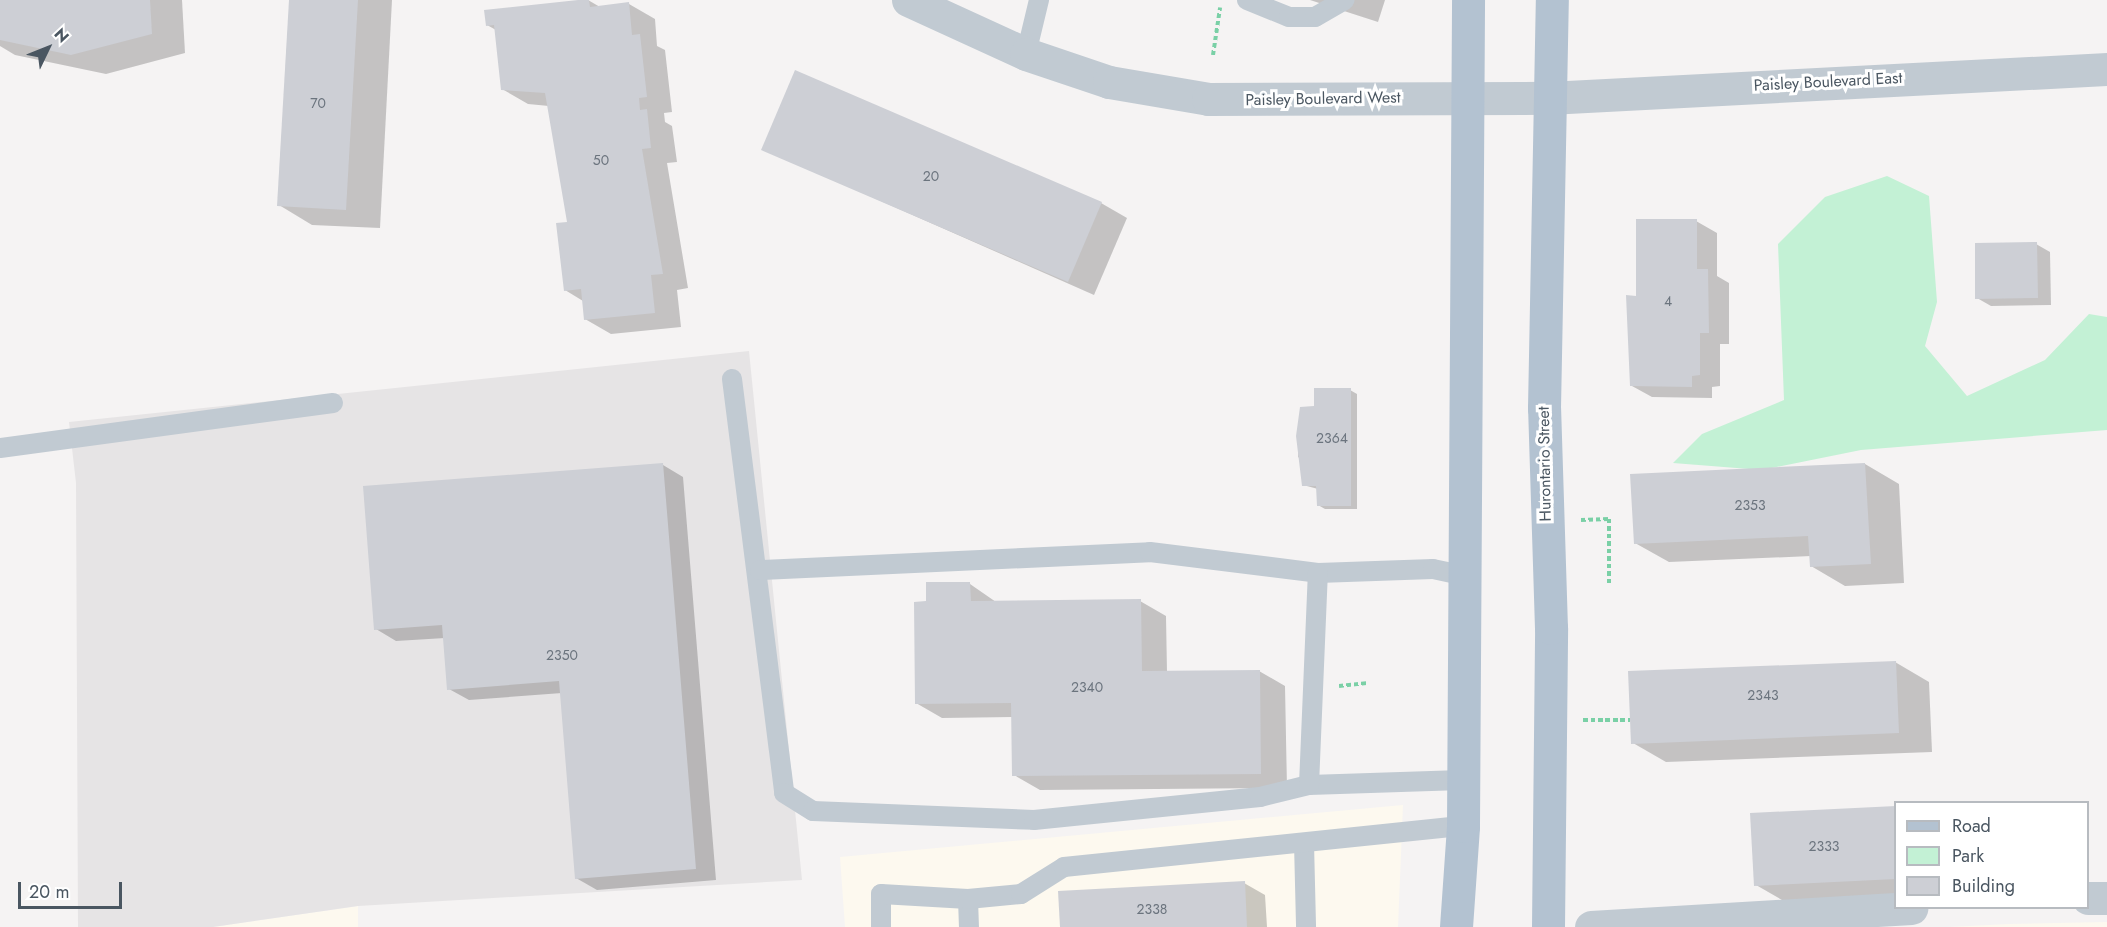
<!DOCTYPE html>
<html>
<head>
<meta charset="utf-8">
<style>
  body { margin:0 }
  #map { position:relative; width:2107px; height:927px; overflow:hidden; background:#f5f3f3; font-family:Jost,sans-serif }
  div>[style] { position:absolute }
  .commercial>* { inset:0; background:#fdf9ef }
  .education>* { inset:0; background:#e6e4e5 }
  .green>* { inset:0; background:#c3f1d5 }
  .shadow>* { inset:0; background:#0003 }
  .building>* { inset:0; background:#cdcfd5 }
  .path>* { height:4px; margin-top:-2px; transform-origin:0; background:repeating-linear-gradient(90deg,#7ad0a6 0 4.5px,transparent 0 7.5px) }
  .service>* { height:20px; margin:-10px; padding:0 10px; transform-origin:10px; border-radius:10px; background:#c1cad2 }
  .minor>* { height:33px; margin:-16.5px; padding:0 16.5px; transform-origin:16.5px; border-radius:16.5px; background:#c1cad2 }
  .tertiary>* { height:33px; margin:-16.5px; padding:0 16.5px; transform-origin:16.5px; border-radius:16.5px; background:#c1cad2 }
  .primary>* { height:33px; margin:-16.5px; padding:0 16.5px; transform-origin:16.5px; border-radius:16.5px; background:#b3c2d1 }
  span { translate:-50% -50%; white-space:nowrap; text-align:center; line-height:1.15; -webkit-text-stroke:6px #fff; paint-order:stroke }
  .number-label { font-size:14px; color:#6b747e }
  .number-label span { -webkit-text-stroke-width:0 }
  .street-label { font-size:16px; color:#4a5661 }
  .legend { position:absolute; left:1894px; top:801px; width:195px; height:108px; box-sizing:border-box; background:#fff; border:2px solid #b7bbc0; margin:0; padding:8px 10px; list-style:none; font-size:18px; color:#4a5661 }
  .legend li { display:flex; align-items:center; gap:12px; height:30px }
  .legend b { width:30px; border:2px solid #b7bbc0 }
  .north { position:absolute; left:18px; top:18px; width:60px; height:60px; -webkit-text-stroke:4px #fff; paint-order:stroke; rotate:47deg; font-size:16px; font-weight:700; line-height:24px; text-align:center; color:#4a5661 }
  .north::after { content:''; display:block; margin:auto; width:21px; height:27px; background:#4a5661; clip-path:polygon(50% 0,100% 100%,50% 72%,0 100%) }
  .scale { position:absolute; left:18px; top:882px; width:104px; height:27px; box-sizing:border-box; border:3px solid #4a5661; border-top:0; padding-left:8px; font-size:18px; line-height:21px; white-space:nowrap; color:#4a5661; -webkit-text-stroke:4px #fff; paint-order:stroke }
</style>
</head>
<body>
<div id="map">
  <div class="commercial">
    <div style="clip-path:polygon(1403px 805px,1398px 927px,845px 927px,840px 857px)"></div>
    <div style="clip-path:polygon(358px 906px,358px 927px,213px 927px)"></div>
    <div style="clip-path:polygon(2107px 922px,2107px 927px,1949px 927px,2009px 924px)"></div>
  </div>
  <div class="education">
    <div style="clip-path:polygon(749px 351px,802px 880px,358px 906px,213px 927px,78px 927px,76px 483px,69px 422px)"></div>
  </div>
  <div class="green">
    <div style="clip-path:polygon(1887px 176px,1929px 196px,1937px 302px,1925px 346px,1967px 396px,2045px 360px,2089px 314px,2107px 317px,2107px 430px,1861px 450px,1762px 470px,1673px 463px,1702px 434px,1784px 400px,1778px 244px,1825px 197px)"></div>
  </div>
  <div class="shadow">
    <div style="clip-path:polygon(0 0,182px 0,185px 53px,106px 74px,15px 55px,0 46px)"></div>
    <div style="clip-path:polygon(291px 0,392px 0,380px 228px,312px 225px,279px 205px)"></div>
    <div style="clip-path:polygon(588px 0,600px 7px,629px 4px,655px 19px,657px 46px,665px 50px,672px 112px,664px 113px,665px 122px,672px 126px,677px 162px,667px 163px,688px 288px,677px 290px,681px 327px,611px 334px,585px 319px,583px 301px,565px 290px,568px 223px,549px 106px,528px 104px,502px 89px,496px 30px,487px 25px)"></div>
    <div style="clip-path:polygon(1310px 0,1385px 0,1378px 22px)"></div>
    <div style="clip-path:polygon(763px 149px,1101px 203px,1127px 218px,1094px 295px)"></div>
    <div style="clip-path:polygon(1696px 221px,1717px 233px,1717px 276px,1729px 283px,1729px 344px,1720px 344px,1720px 386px,1712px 387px,1712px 398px,1652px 397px,1632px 386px,1638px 297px)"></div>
    <div style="clip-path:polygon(2036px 244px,2050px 252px,2051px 305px,1991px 306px,1977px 298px)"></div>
    <div style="clip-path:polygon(1350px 390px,1357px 394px,1357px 509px,1325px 509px,1318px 505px,1318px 489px,1303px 485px,1303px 460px,1298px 457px,1302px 408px,1316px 408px)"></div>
    <div style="clip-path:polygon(1865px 464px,1899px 484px,1904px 583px,1845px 586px,1811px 566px,1811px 556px,1669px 562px,1635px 543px)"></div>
    <div style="clip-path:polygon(663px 465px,683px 477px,716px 880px,597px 890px,576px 878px,562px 693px,469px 700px,449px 689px,445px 638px,396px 641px,376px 629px)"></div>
    <div style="clip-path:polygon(970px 584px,996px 602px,1140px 601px,1166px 616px,1167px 672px,1259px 671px,1285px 686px,1287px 788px,1040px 790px,1014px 775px,1013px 717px,942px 718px,916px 703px,928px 603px)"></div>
    <div style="clip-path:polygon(1895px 662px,1929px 682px,1932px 752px,1666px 762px,1633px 743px)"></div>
    <div style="clip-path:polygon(1896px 807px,1896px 899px,1789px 904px,1756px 885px)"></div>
    <div style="clip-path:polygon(1244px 883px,1265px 895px,1267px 927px,1061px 927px)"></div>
  </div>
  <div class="building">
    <div style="clip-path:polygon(0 0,150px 0,152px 34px,71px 55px,0 40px)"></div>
    <div style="clip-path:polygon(289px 0,358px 0,346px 210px,277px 206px)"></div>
    <div style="clip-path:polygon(578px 0,589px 0,590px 7px,629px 2px,632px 35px,640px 34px,647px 97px,639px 98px,640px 110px,647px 109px,651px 148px,642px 149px,663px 274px,651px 275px,655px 313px,584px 320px,581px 289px,564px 291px,556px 223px,567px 222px,545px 93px,501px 90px,494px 25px,486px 26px,484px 10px)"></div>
    <div style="clip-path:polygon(795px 70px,1102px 202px,1068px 282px,761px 150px)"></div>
    <div style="clip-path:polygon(1636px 219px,1697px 219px,1697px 269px,1708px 269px,1709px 333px,1700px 333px,1700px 375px,1692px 376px,1692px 387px,1630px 386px,1626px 295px,1636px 296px)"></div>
    <div style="clip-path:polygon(2037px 242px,2038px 298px,1975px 299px,1975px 243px)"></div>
    <div style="clip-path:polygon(1314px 388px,1351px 388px,1351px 506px,1317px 506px,1316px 486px,1302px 486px,1296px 436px,1300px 407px,1314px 406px)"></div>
    <div style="clip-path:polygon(663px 463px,696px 869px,575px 879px,559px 681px,447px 690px,442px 625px,374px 630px,363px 486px)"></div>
    <div style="clip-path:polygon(1865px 463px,1871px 564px,1810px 567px,1808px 536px,1634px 544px,1630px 474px)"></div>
    <div style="clip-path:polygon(926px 582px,970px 582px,971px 601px,1141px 599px,1142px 671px,1260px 670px,1261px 774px,1012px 776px,1011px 703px,915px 704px,914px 602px,926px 601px)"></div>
    <div style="clip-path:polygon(1896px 661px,1899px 733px,1631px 744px,1628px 671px)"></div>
    <div style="clip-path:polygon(1896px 806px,1896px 879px,1754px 886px,1750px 813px)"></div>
    <div style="clip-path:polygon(1245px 881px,1247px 927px,1060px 927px,1058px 891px)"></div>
  </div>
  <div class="path">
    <div style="left:1213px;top:55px;width:48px;rotate:-81.5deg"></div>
    <div style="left:1581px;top:520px;width:28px;rotate:-2deg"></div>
    <div style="left:1609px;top:519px;width:64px;rotate:90deg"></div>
    <div style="left:1339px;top:686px;width:30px;rotate:-6deg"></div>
    <div style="left:1583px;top:720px;width:47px"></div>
  </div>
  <div class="service">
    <div style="left:1247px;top:0;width:45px;rotate:22deg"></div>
    <div style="left:1289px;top:17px;width:26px"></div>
    <div style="left:1315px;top:17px;width:34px;rotate:-30deg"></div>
    <div style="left:1026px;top:54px;width:56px;rotate:-76.5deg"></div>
    <div style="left:732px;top:379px;width:417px;rotate:82.8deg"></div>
    <div style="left:784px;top:793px;width:34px;rotate:32deg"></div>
    <div style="left:813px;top:811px;width:221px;rotate:2.3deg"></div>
    <div style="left:1034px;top:820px;width:227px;rotate:-5.8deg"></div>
    <div style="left:1260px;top:797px;width:50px;rotate:-13.8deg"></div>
    <div style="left:1309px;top:785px;width:153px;rotate:-1.9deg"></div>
    <div style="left:0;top:448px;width:336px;rotate:-7.7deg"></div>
    <div style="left:760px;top:570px;width:390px;rotate:-2.6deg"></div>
    <div style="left:1150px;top:552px;width:169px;rotate:7.1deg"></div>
    <div style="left:1318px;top:573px;width:115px;rotate:-2deg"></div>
    <div style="left:1433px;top:569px;width:33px;rotate:12deg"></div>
    <div style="left:1309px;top:785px;width:212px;rotate:-87.6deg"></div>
    <div style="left:1304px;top:843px;width:84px;rotate:88.6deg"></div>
    <div style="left:968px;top:899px;width:28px;rotate:88deg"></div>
    <div style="left:881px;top:927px;width:33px;rotate:-90deg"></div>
    <div style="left:881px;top:894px;width:87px;rotate:3.3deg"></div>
    <div style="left:968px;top:899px;width:53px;rotate:-5.4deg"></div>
    <div style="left:1021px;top:894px;width:51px;rotate:-32.1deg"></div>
    <div style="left:1064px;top:867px;width:401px;rotate:-5.9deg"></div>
  </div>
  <div class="minor">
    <div style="left:1548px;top:98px;width:560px;rotate:-2.97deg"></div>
    <div style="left:2088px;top:898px;width:19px"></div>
    <div style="left:1591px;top:927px;width:321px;rotate:-3.4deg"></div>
  </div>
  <div class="tertiary">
    <div style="left:908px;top:0;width:130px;rotate:24.6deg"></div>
    <div style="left:1026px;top:54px;width:88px;rotate:18.6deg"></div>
    <div style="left:1109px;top:82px;width:100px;rotate:9.7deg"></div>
    <div style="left:1208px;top:99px;width:340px;rotate:-0.2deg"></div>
  </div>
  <div class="primary">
    <div style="left:1456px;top:927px;width:101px;rotate:-86deg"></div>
    <div style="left:1463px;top:826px;width:826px;rotate:-89.65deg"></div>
    <div style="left:1548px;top:927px;width:299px;rotate:-89.4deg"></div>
    <div style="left:1551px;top:628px;width:220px;rotate:-91.8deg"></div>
    <div style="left:1544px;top:408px;width:408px;rotate:-88.9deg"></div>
  </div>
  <div class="number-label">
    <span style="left:318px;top:103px">70</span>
    <span style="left:601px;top:160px">50</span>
    <span style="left:931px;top:176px">20</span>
    <span style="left:1668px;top:301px">4</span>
    <span style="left:1332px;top:438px">2364</span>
    <span style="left:1750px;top:505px">2353</span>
    <span style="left:562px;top:655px">2350</span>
    <span style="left:1087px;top:687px">2340</span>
    <span style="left:1763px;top:695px">2343</span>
    <span style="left:1824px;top:846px">2333</span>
    <span style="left:1152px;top:909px">2338</span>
  </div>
  <div class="street-label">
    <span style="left:1828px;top:82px;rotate:-3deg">Paisley Boulevard East</span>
    <span style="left:1323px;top:99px;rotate:-1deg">Paisley Boulevard West</span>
    <span style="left:1545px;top:464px;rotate:-91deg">Hurontario Street</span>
  </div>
  <ul class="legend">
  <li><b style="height:8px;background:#b3c2d1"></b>Road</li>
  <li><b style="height:16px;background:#c3f1d5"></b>Park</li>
  <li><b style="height:16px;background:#cdcfd5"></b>Building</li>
  </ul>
  <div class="north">N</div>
  <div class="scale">20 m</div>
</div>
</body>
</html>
